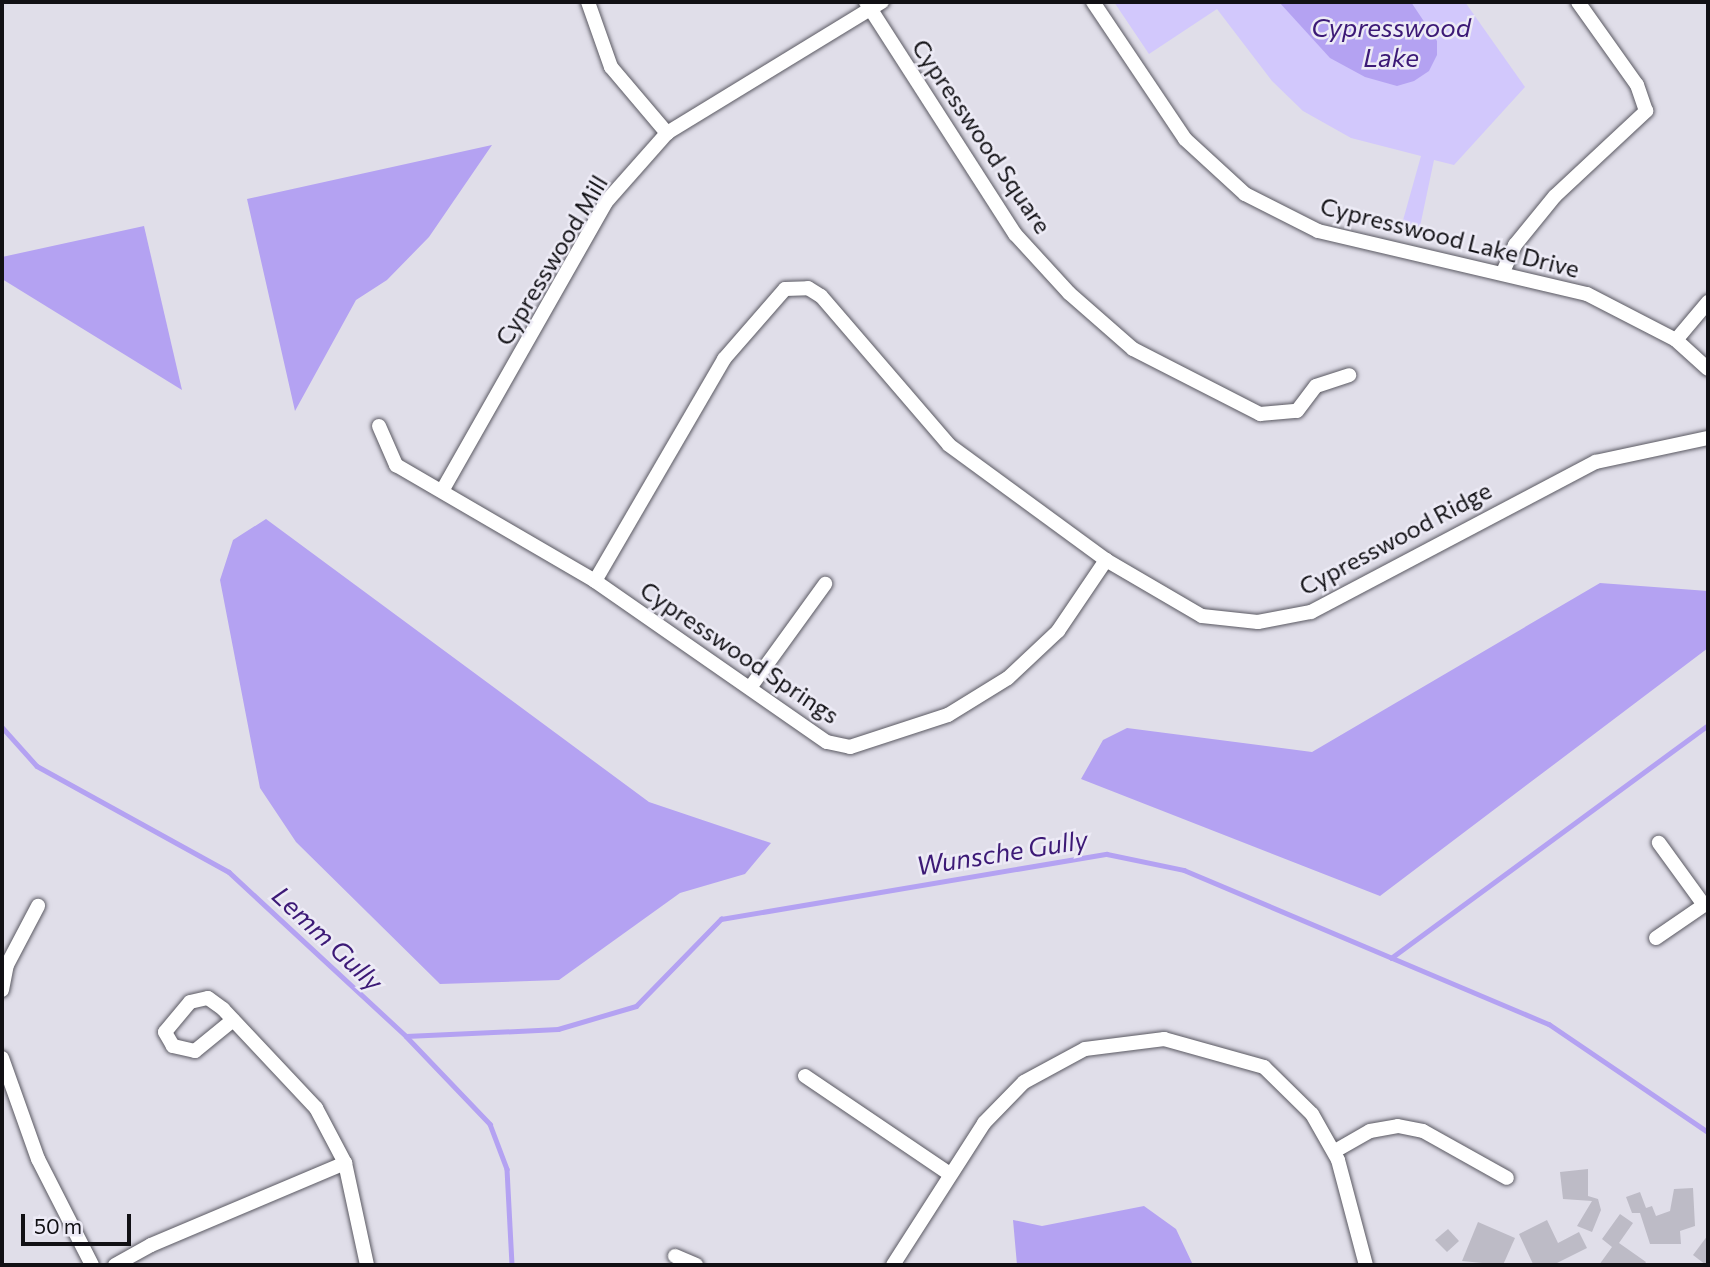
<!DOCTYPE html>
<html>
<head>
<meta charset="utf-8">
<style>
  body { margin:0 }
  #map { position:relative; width:1710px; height:1267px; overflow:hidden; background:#e0dee9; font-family:Commissioner,sans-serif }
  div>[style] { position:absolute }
  .green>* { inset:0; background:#d2c8fc }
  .water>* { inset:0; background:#b4a2f2 }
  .stream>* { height:4.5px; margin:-2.25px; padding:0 2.25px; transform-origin:2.25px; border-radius:2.25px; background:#b4a2f2 }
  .building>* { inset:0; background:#bdbbc6 }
  .roads { filter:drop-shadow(0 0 2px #5a5962) drop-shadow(0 0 2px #5a5962) }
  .minor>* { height:14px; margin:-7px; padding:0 7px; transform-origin:7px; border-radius:7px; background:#fff }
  span { translate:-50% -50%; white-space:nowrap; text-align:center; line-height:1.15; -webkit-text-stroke:5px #edebf6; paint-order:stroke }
  .street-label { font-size:24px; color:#111014 }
  .water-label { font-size:26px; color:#3c1976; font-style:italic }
  .frame { position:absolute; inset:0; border:4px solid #111014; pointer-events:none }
  .scale { position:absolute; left:21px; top:1214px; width:110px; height:32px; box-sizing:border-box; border:4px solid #111014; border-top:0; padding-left:9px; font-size:21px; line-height:24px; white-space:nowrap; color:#111014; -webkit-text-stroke:5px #edebf6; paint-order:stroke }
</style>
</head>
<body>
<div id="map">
  <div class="green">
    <div style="clip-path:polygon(1114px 2px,1465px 2px,1525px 87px,1454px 165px,1434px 160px,1418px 236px,1400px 231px,1421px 156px,1351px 138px,1303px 111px,1272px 81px,1217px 9px,1149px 54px)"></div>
  </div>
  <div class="water">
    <div style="clip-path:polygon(1279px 2px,1411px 2px,1437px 41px,1437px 55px,1429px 71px,1414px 81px,1397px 86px,1365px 77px,1330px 58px)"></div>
    <div style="clip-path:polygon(492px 145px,429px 237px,387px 280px,356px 300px,295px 411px,247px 199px)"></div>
    <div style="clip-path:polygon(144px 226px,182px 390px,2px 279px,2px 257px)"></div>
    <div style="clip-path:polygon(266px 519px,649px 802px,771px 843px,745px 874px,680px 893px,559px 980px,440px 984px,296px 842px,260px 788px,220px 580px,233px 540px)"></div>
    <div style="clip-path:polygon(1600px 583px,1708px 591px,1708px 648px,1380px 896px,1081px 779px,1103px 740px,1127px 728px,1312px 752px)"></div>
    <div style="clip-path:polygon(1144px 1206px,1176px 1229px,1193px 1265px,1017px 1265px,1013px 1220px,1042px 1226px)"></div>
  </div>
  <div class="stream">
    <div style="left:2px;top:727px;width:52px;rotate:48.1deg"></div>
    <div style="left:37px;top:766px;width:219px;rotate:28.9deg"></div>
    <div style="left:229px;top:872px;width:241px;rotate:42.8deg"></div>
    <div style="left:406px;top:1036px;width:122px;rotate:46.3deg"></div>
    <div style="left:490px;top:1124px;width:48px;rotate:69.3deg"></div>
    <div style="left:507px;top:1169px;width:96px;rotate:87deg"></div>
    <div style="left:1391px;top:958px;width:393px;rotate:-36.3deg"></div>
    <div style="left:406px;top:1036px;width:152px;rotate:-2.6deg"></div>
    <div style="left:558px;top:1029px;width:81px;rotate:-16.4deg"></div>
    <div style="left:636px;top:1006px;width:122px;rotate:-45.7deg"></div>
    <div style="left:721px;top:919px;width:391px;rotate:-9.6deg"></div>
    <div style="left:1107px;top:854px;width:79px;rotate:11.7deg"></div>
    <div style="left:1184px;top:870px;width:396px;rotate:22.9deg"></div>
    <div style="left:1549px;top:1024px;width:192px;rotate:34.2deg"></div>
  </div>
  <div class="building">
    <div style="clip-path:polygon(1588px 1169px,1588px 1196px,1598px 1199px,1601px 1210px,1592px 1232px,1577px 1226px,1592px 1201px,1563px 1199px,1560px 1172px)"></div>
    <div style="clip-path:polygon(1693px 1188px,1695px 1226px,1680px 1231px,1681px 1244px,1650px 1244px,1640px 1213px,1632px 1213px,1626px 1197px,1640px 1192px,1646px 1208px,1652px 1206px,1656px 1216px,1670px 1211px,1674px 1189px)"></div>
    <div style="clip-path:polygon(1620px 1214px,1633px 1223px,1619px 1243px,1646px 1262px,1644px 1265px,1599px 1265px,1612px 1247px,1602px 1239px)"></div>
    <div style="clip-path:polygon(1547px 1220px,1558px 1243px,1579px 1232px,1587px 1248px,1553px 1265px,1533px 1264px,1519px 1234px)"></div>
    <div style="clip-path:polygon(1478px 1222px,1515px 1238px,1503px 1265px,1462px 1261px)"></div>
    <div style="clip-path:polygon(1448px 1229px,1459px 1241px,1447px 1252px,1435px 1240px)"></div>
    <div style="clip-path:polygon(1708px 1235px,1708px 1265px,1706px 1265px,1693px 1255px)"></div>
  </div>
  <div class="roads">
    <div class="minor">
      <div style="left:588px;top:2px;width:69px;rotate:70.5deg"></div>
      <div style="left:611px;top:67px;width:87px;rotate:49.7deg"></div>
      <div style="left:866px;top:2px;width:276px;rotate:57.3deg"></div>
      <div style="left:1015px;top:234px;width:80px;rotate:47.5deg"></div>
      <div style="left:1069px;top:293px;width:85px;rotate:41.2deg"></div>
      <div style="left:1133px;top:349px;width:143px;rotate:27.1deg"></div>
      <div style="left:1260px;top:414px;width:37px;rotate:-5deg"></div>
      <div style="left:1297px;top:411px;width:31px;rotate:-53deg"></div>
      <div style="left:1316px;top:386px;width:35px;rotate:-18deg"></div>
      <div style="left:1093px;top:2px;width:165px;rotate:56.1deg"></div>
      <div style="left:1185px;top:139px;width:81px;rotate:42.5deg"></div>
      <div style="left:1245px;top:194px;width:82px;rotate:26.9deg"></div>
      <div style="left:1318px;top:231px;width:276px;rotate:13.2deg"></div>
      <div style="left:1587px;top:294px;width:100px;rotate:27.3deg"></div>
      <div style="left:1676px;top:340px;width:43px;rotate:42.2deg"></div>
      <div style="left:1503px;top:272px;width:30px;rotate:-66deg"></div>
      <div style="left:1515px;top:245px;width:63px;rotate:-50.8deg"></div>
      <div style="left:1555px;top:196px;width:125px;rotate:-43deg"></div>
      <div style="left:1646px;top:111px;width:28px;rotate:-109deg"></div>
      <div style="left:1637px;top:85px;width:102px;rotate:-125.4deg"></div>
      <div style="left:1676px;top:340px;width:50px;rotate:-49.9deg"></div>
      <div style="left:379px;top:426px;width:43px;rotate:66.4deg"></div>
      <div style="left:396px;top:465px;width:230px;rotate:30.2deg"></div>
      <div style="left:595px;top:581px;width:282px;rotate:34.8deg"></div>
      <div style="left:827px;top:742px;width:24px;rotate:12deg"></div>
      <div style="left:850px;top:747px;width:103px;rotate:-18.1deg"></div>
      <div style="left:948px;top:715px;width:70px;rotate:-31.7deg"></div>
      <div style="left:1008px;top:678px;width:69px;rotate:-43.2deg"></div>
      <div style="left:1058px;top:631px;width:86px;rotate:-55.9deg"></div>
      <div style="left:442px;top:491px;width:332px;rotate:-60.4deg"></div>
      <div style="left:606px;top:202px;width:92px;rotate:-48.5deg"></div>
      <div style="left:667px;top:133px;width:252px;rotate:-31.4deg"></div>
      <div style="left:595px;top:581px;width:257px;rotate:-59.8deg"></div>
      <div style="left:724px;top:359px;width:93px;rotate:-48.9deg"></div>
      <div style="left:785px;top:289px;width:23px;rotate:-2deg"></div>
      <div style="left:808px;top:288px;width:15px;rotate:32deg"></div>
      <div style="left:821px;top:296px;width:196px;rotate:49.3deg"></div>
      <div style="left:949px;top:445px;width:195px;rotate:36.2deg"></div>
      <div style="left:1106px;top:560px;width:111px;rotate:30.3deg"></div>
      <div style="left:1202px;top:616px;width:56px;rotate:6.1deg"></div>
      <div style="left:1258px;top:622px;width:54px;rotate:-10.7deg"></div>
      <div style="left:1311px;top:612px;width:322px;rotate:-27.8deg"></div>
      <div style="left:1596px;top:462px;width:115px;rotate:-12.1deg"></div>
      <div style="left:752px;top:685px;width:125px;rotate:-54.1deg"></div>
      <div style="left:1656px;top:938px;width:58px;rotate:-34.5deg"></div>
      <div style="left:1704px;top:905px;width:77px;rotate:-126deg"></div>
      <div style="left:2px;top:990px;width:25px;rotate:-79deg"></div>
      <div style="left:7px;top:965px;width:67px;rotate:-62.3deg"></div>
      <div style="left:233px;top:1020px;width:49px;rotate:140.8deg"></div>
      <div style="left:195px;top:1051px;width:23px;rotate:-167deg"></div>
      <div style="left:173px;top:1046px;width:16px;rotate:-120deg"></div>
      <div style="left:165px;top:1032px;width:39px;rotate:-50deg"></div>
      <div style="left:190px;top:1002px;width:18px;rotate:-13deg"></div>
      <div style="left:208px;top:998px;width:19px;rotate:36deg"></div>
      <div style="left:223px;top:1009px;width:136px;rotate:46.8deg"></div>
      <div style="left:316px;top:1108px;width:62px;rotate:62.2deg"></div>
      <div style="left:345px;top:1163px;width:104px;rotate:77.8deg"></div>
      <div style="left:2px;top:1058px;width:107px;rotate:70.4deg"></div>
      <div style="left:38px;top:1159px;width:119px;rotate:63deg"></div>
      <div style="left:805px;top:1076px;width:175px;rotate:34.1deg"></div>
      <div style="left:1335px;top:1151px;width:40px;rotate:-29.7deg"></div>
      <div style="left:1370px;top:1131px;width:28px;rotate:-10deg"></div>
      <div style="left:1398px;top:1126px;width:25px;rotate:11deg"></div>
      <div style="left:1423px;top:1131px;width:96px;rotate:29.2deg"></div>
      <div style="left:675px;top:1256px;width:23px;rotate:23deg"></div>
      <div style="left:115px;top:1265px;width:41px;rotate:-29.1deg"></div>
      <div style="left:151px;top:1245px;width:211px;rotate:-22.9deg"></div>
      <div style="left:893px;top:1265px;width:169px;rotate:-57.3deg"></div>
      <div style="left:984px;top:1123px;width:57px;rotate:-45.7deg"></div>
      <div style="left:1024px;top:1082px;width:69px;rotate:-28.4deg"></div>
      <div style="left:1085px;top:1049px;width:80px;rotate:-7.2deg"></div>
      <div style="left:1164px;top:1039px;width:104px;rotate:15.6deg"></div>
      <div style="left:1264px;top:1067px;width:67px;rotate:44.4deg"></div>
      <div style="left:1312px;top:1114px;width:53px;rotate:60.5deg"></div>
      <div style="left:1338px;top:1160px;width:109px;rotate:75.1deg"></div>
    </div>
  </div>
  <div class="street-label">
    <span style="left:982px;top:136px;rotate:56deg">Cypresswood Square</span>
    <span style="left:1450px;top:237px;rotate:14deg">Cypresswood Lake Drive</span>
    <span style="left:551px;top:260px;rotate:-59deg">Cypresswood Mill</span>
    <span style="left:1395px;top:538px;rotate:-28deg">Cypresswood Ridge</span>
    <span style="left:740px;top:652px;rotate:34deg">Cypresswood Springs</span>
  </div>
  <div class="water-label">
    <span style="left:1391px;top:42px">Cypresswood<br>Lake</span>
    <span style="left:1002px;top:852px;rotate:-9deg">Wunsche Gully</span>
    <span style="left:328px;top:938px;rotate:43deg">Lemm Gully</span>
  </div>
  <div class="frame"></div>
  <div class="scale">50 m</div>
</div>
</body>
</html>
